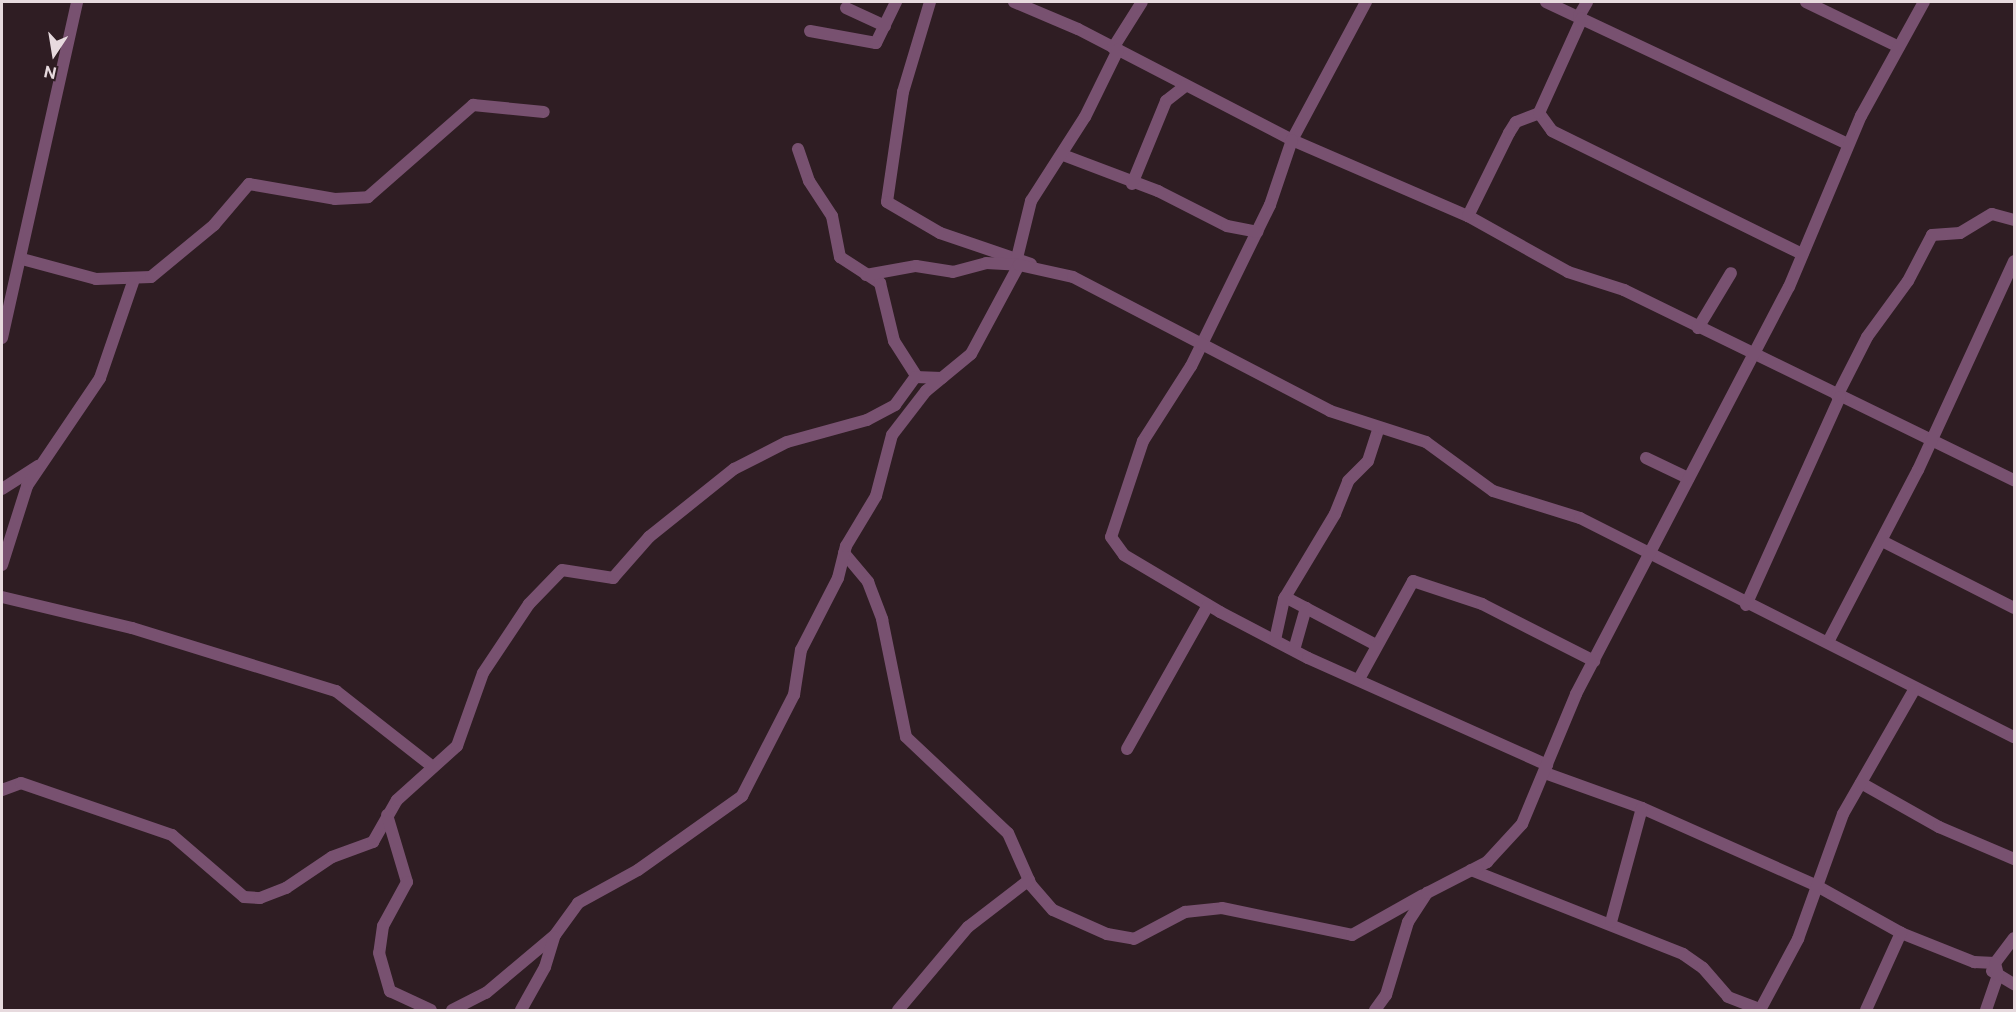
<!DOCTYPE html>
<html>
<head>
<meta charset="utf-8">
<style>
  body { margin:0 }
  #map { position:relative; width:2016px; height:1012px; overflow:hidden; background:#2f1d23; font-family:"Public Sans",sans-serif }
  div>[style] { position:absolute }
  .minor>* { height:12px; margin:-6px; padding:0 6px; transform-origin:6px; border-radius:6px; background:#785170 }
  span { translate:-50% -50%; white-space:nowrap; text-align:center; line-height:1.15; -webkit-text-stroke:5px #2f1d23; paint-order:stroke }
  .frame { position:absolute; inset:0; border:3px solid #e7dade; pointer-events:none }
  .north { position:absolute; left:24px; top:24px; width:60px; height:60px; -webkit-text-stroke:4px #2f1d23; paint-order:stroke; rotate:192deg; font-size:16px; font-weight:700; line-height:24px; text-align:center; color:#e7dade }
  .north::after { content:''; display:block; margin:auto; width:21px; height:27px; background:#e7dade; clip-path:polygon(50% 0,100% 100%,50% 72%,0 100%) }
</style>
</head>
<body>
<div id="map">
  <div class="minor">
    <div style="left:930px;top:2px;width:94px;rotate:106.7deg"></div>
    <div style="left:903px;top:92px;width:111px;rotate:98.3deg"></div>
    <div style="left:887px;top:202px;width:61px;rotate:30.3deg"></div>
    <div style="left:940px;top:233px;width:96px;rotate:18.8deg"></div>
    <div style="left:1014px;top:2px;width:69px;rotate:22.9deg"></div>
    <div style="left:1078px;top:29px;width:241px;rotate:27.4deg"></div>
    <div style="left:1292px;top:140px;width:192px;rotate:23.4deg"></div>
    <div style="left:1468px;top:216px;width:115px;rotate:29.2deg"></div>
    <div style="left:1568px;top:272px;width:59px;rotate:17.8deg"></div>
    <div style="left:1624px;top:290px;width:434px;rotate:26deg"></div>
    <div style="left:1366px;top:2px;width:157px;rotate:118.2deg"></div>
    <div style="left:1292px;top:140px;width:69px;rotate:108.7deg"></div>
    <div style="left:1270px;top:205px;width:179px;rotate:116.1deg"></div>
    <div style="left:1191px;top:366px;width:89px;rotate:122.6deg"></div>
    <div style="left:1143px;top:441px;width:101px;rotate:108.4deg"></div>
    <div style="left:1111px;top:537px;width:22px;rotate:54deg"></div>
    <div style="left:1124px;top:555px;width:112px;rotate:30.7deg"></div>
    <div style="left:1220px;top:612px;width:99px;rotate:27.6deg"></div>
    <div style="left:1308px;top:658px;width:262px;rotate:24.1deg"></div>
    <div style="left:1546px;top:2px;width:334px;rotate:25.2deg"></div>
    <div style="left:1806px;top:2px;width:103px;rotate:25.8deg"></div>
    <div style="left:846px;top:8px;width:43px;rotate:24.8deg"></div>
    <div style="left:1579px;top:16px;width:16px;rotate:-60deg"></div>
    <div style="left:810px;top:31px;width:67px;rotate:10.3deg"></div>
    <div style="left:876px;top:43px;width:46px;rotate:-64deg"></div>
    <div style="left:1113px;top:48px;width:54px;rotate:-57.8deg"></div>
    <div style="left:1539px;top:113px;width:22px;rotate:54deg"></div>
    <div style="left:1552px;top:131px;width:279px;rotate:26.2deg"></div>
    <div style="left:798px;top:149px;width:34px;rotate:71deg"></div>
    <div style="left:809px;top:181px;width:42px;rotate:56.7deg"></div>
    <div style="left:832px;top:216px;width:42px;rotate:79deg"></div>
    <div style="left:840px;top:257px;width:48px;rotate:33deg"></div>
    <div style="left:880px;top:283px;width:60px;rotate:76.4deg"></div>
    <div style="left:894px;top:341px;width:43px;rotate:57.4deg"></div>
    <div style="left:1063px;top:155px;width:102px;rotate:20.8deg"></div>
    <div style="left:1158px;top:191px;width:77px;rotate:26.9deg"></div>
    <div style="left:1227px;top:226px;width:31px;rotate:11deg"></div>
    <div style="left:1132px;top:184px;width:90px;rotate:-67.7deg"></div>
    <div style="left:1166px;top:101px;width:24px;rotate:-38deg"></div>
    <div style="left:1468px;top:216px;width:93px;rotate:-63.7deg"></div>
    <div style="left:1509px;top:133px;width:13px;rotate:-58deg"></div>
    <div style="left:1516px;top:122px;width:25px;rotate:-21deg"></div>
    <div style="left:1539px;top:113px;width:104px;rotate:-65.6deg"></div>
    <div style="left:1017px;top:258px;width:59px;rotate:-76.2deg"></div>
    <div style="left:1031px;top:201px;width:100px;rotate:-57.3deg"></div>
    <div style="left:1085px;top:117px;width:75px;rotate:-63.8deg"></div>
    <div style="left:22px;top:259px;width:77px;rotate:15.1deg"></div>
    <div style="left:96px;top:279px;width:55px;rotate:-2.1deg"></div>
    <div style="left:151px;top:277px;width:82px;rotate:-39.5deg"></div>
    <div style="left:214px;top:225px;width:54px;rotate:-49.5deg"></div>
    <div style="left:249px;top:184px;width:87px;rotate:9.9deg"></div>
    <div style="left:335px;top:199px;width:33px;rotate:-3deg"></div>
    <div style="left:368px;top:197px;width:140px;rotate:-41.2deg"></div>
    <div style="left:473px;top:105px;width:71px;rotate:5.6deg"></div>
    <div style="left:866px;top:275px;width:51px;rotate:-10.2deg"></div>
    <div style="left:916px;top:266px;width:37px;rotate:9deg"></div>
    <div style="left:953px;top:272px;width:34px;rotate:-15deg"></div>
    <div style="left:986px;top:263px;width:33px;rotate:3deg"></div>
    <div style="left:1698px;top:328px;width:64px;rotate:-59deg"></div>
    <div style="left:2px;top:338px;width:344px;rotate:-77.4deg"></div>
    <div style="left:1837px;top:396px;width:66px;rotate:-63deg"></div>
    <div style="left:1867px;top:337px;width:69px;rotate:-53.8deg"></div>
    <div style="left:1908px;top:281px;width:52px;rotate:-62.4deg"></div>
    <div style="left:1932px;top:235px;width:28px;rotate:-4deg"></div>
    <div style="left:1960px;top:233px;width:37px;rotate:-31deg"></div>
    <div style="left:1992px;top:214px;width:23px;rotate:15deg"></div>
    <div style="left:1646px;top:458px;width:47px;rotate:25.5deg"></div>
    <div style="left:2px;top:489px;width:43px;rotate:-32.6deg"></div>
    <div style="left:1882px;top:541px;width:148px;rotate:26.9deg"></div>
    <div style="left:844px;top:553px;width:38px;rotate:50deg"></div>
    <div style="left:868px;top:582px;width:40px;rotate:69deg"></div>
    <div style="left:882px;top:619px;width:120px;rotate:78.5deg"></div>
    <div style="left:906px;top:737px;width:140px;rotate:43.3deg"></div>
    <div style="left:1008px;top:833px;width:57px;rotate:66.1deg"></div>
    <div style="left:1031px;top:885px;width:33px;rotate:49deg"></div>
    <div style="left:1053px;top:910px;width:59px;rotate:24deg"></div>
    <div style="left:1107px;top:934px;width:27px;rotate:10deg"></div>
    <div style="left:1134px;top:939px;width:58px;rotate:-27.9deg"></div>
    <div style="left:1185px;top:912px;width:37px;rotate:-6deg"></div>
    <div style="left:1222px;top:908px;width:133px;rotate:11.7deg"></div>
    <div style="left:1352px;top:935px;width:81px;rotate:-29.4deg"></div>
    <div style="left:2px;top:565px;width:83px;rotate:-72.4deg"></div>
    <div style="left:27px;top:486px;width:130px;rotate:-55.9deg"></div>
    <div style="left:100px;top:378px;width:102px;rotate:-71deg"></div>
    <div style="left:2px;top:597px;width:134px;rotate:13.4deg"></div>
    <div style="left:132px;top:628px;width:214px;rotate:17.2deg"></div>
    <div style="left:336px;top:691px;width:123px;rotate:38.1deg"></div>
    <div style="left:1285px;top:597px;width:103px;rotate:27.8deg"></div>
    <div style="left:1746px;top:605px;width:228px;rotate:-65.7deg"></div>
    <div style="left:1275px;top:640px;width:42px;rotate:-77.6deg"></div>
    <div style="left:1284px;top:599px;width:99px;rotate:-59deg"></div>
    <div style="left:1335px;top:514px;width:35px;rotate:-68deg"></div>
    <div style="left:1348px;top:481px;width:28px;rotate:-45deg"></div>
    <div style="left:1368px;top:461px;width:33px;rotate:-72deg"></div>
    <div style="left:1828px;top:642px;width:194px;rotate:-62.4deg"></div>
    <div style="left:1918px;top:470px;width:230px;rotate:-65.3deg"></div>
    <div style="left:1294px;top:650px;width:44px;rotate:-74.1deg"></div>
    <div style="left:1359px;top:679px;width:112px;rotate:-61.1deg"></div>
    <div style="left:1413px;top:581px;width:73px;rotate:18.4deg"></div>
    <div style="left:1482px;top:604px;width:126px;rotate:27deg"></div>
    <div style="left:1127px;top:749px;width:165px;rotate:-60.6deg"></div>
    <div style="left:1545px;top:773px;width:103px;rotate:19.8deg"></div>
    <div style="left:1642px;top:808px;width:192px;rotate:24deg"></div>
    <div style="left:1817px;top:886px;width:96px;rotate:29.2deg"></div>
    <div style="left:1901px;top:933px;width:79px;rotate:21.7deg"></div>
    <div style="left:1974px;top:962px;width:21px;rotate:3deg"></div>
    <div style="left:1995px;top:963px;width:31px;rotate:-53deg"></div>
    <div style="left:1861px;top:783px;width:90px;rotate:29.4deg"></div>
    <div style="left:1939px;top:827px;width:82px;rotate:23.1deg"></div>
    <div style="left:2px;top:790px;width:20px;rotate:-20deg"></div>
    <div style="left:21px;top:783px;width:160px;rotate:19deg"></div>
    <div style="left:172px;top:835px;width:95px;rotate:40.7deg"></div>
    <div style="left:244px;top:897px;width:16px;rotate:4deg"></div>
    <div style="left:260px;top:898px;width:28px;rotate:-21deg"></div>
    <div style="left:286px;top:888px;width:55px;rotate:-34deg"></div>
    <div style="left:332px;top:857px;width:44px;rotate:-20.1deg"></div>
    <div style="left:373px;top:842px;width:48px;rotate:-60.3deg"></div>
    <div style="left:397px;top:800px;width:81px;rotate:-42deg"></div>
    <div style="left:457px;top:746px;width:77px;rotate:-70.4deg"></div>
    <div style="left:483px;top:673px;width:83px;rotate:-56.3deg"></div>
    <div style="left:529px;top:604px;width:47px;rotate:-45.9deg"></div>
    <div style="left:562px;top:570px;width:52px;rotate:8.9deg"></div>
    <div style="left:613px;top:578px;width:55px;rotate:-48.7deg"></div>
    <div style="left:649px;top:537px;width:109px;rotate:-38.7deg"></div>
    <div style="left:734px;top:469px;width:59px;rotate:-27deg"></div>
    <div style="left:787px;top:442px;width:83px;rotate:-15.4deg"></div>
    <div style="left:867px;top:420px;width:32px;rotate:-28deg"></div>
    <div style="left:895px;top:405px;width:34px;rotate:-54deg"></div>
    <div style="left:915px;top:377px;width:27px;rotate:2deg"></div>
    <div style="left:387px;top:815px;width:70px;rotate:73.4deg"></div>
    <div style="left:407px;top:882px;width:50px;rotate:118.6deg"></div>
    <div style="left:383px;top:926px;width:27px;rotate:98deg"></div>
    <div style="left:379px;top:953px;width:40px;rotate:74deg"></div>
    <div style="left:390px;top:991px;width:45px;rotate:24.9deg"></div>
    <div style="left:1471px;top:870px;width:228px;rotate:21.6deg"></div>
    <div style="left:1683px;top:954px;width:24px;rotate:35deg"></div>
    <div style="left:1703px;top:968px;width:38px;rotate:49deg"></div>
    <div style="left:1728px;top:997px;width:34px;rotate:21deg"></div>
    <div style="left:1611px;top:922px;width:118px;rotate:-74.8deg"></div>
    <div style="left:1992px;top:971px;width:26px;rotate:31deg"></div>
    <div style="left:452px;top:1010px;width:38px;rotate:-27deg"></div>
    <div style="left:486px;top:993px;width:90px;rotate:-40deg"></div>
    <div style="left:555px;top:935px;width:39px;rotate:-54deg"></div>
    <div style="left:578px;top:903px;width:68px;rotate:-28.8deg"></div>
    <div style="left:638px;top:870px;width:128px;rotate:-35.4deg"></div>
    <div style="left:742px;top:796px;width:114px;rotate:-62.8deg"></div>
    <div style="left:794px;top:695px;width:46px;rotate:-81.2deg"></div>
    <div style="left:801px;top:650px;width:81px;rotate:-62.8deg"></div>
    <div style="left:838px;top:578px;width:33px;rotate:-76deg"></div>
    <div style="left:846px;top:546px;width:58px;rotate:-59deg"></div>
    <div style="left:876px;top:496px;width:63px;rotate:-75.3deg"></div>
    <div style="left:892px;top:435px;width:56px;rotate:-52.3deg"></div>
    <div style="left:926px;top:391px;width:58px;rotate:-39.4deg"></div>
    <div style="left:971px;top:354px;width:101px;rotate:-61.7deg"></div>
    <div style="left:1019px;top:265px;width:55px;rotate:12.5deg"></div>
    <div style="left:1073px;top:277px;width:290px;rotate:27.5deg"></div>
    <div style="left:1330px;top:411px;width:101px;rotate:17.9deg"></div>
    <div style="left:1426px;top:442px;width:83px;rotate:36.2deg"></div>
    <div style="left:1493px;top:491px;width:91px;rotate:17.2deg"></div>
    <div style="left:1580px;top:518px;width:486px;rotate:26.8deg"></div>
    <div style="left:521px;top:1010px;width:49px;rotate:-60.8deg"></div>
    <div style="left:545px;top:967px;width:31px;rotate:-73deg"></div>
    <div style="left:898px;top:1010px;width:109px;rotate:-49.9deg"></div>
    <div style="left:968px;top:927px;width:77px;rotate:-37.6deg"></div>
    <div style="left:1375px;top:1010px;width:19px;rotate:-54deg"></div>
    <div style="left:1386px;top:995px;width:76px;rotate:-73.2deg"></div>
    <div style="left:1408px;top:922px;width:35px;rotate:-57deg"></div>
    <div style="left:1427px;top:893px;width:68px;rotate:-27.3deg"></div>
    <div style="left:1487px;top:862px;width:52px;rotate:-47.4deg"></div>
    <div style="left:1522px;top:824px;width:141px;rotate:-67.4deg"></div>
    <div style="left:1576px;top:694px;width:459px;rotate:-62.4deg"></div>
    <div style="left:1789px;top:287px;width:186px;rotate:-67.2deg"></div>
    <div style="left:1861px;top:116px;width:130px;rotate:-61.1deg"></div>
    <div style="left:1760px;top:1010px;width:81px;rotate:-61.8deg"></div>
    <div style="left:1798px;top:939px;width:133px;rotate:-70.2deg"></div>
    <div style="left:1843px;top:814px;width:143px;rotate:-60.2deg"></div>
    <div style="left:1866px;top:1010px;width:85px;rotate:-65.6deg"></div>
    <div style="left:1986px;top:1010px;width:37px;rotate:-71deg"></div>
    <div style="left:1998px;top:975px;width:12px;rotate:-104deg"></div>
  </div>
  <div class="frame"></div>
  <div class="north">N</div>
</div>
</body>
</html>
